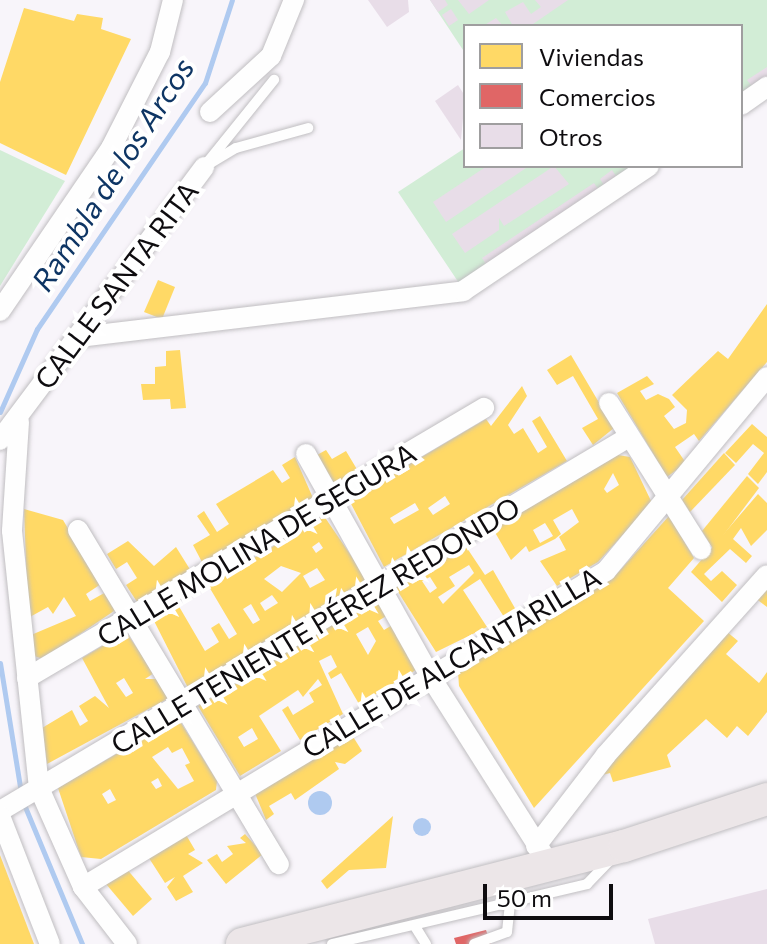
<!DOCTYPE html>
<html>
<head>
<meta charset="utf-8">
<style>
  body { margin:0 }
  #map { position:relative; width:767px; height:944px; overflow:hidden; background:#f8f5fa; font-family:Commissioner,sans-serif }
  div>[style] { position:absolute }
  .green>* { inset:0; background:#d2edd6 }
  .water>* { inset:0; background:#afcaf0 }
  .round { border-radius:50% }
  .homes>* { inset:0; background:#ffd966 }
  .shops>* { inset:0; background:#e06666 }
  .stream>* { height:5px; margin:-2.5px; padding:0 2.5px; transform-origin:2.5px; border-radius:2.5px; background:#afcaf0 }
  .building>* { inset:0; background:#e8dde8 }
  .roads { filter:drop-shadow(0 0 2px #c0bec1) drop-shadow(0 0 2px #c0bec1) }
  .lane>* { height:10px; margin:-5px; padding:0 5px; transform-origin:5px; border-radius:5px; background:#fefefe }
  .street>* { height:20px; margin:-10px; padding:0 10px; transform-origin:10px; border-radius:10px; background:#fefefe }
  .primary>* { height:32px; margin:-16px; padding:0 16px; transform-origin:16px; border-radius:16px; background:#ece6e8 }
  span { translate:-50% -50%; white-space:nowrap; text-align:center; line-height:1.15; -webkit-text-stroke:8px #fff; paint-order:stroke }
  .street-label { font-size:28px; color:#0e0c0f }
  .water-label { font-size:30px; color:#0e3564; font-style:italic }
  .legend { position:absolute; left:463px; top:24px; width:280px; height:144px; box-sizing:border-box; background:#fff; border:2px solid #9f9e9f; margin:0; padding:10px 14px; list-style:none; font-size:24px; color:#0e0c0f }
  .legend li { display:flex; align-items:center; gap:16px; height:40px }
  .legend b { width:40px; border:2px solid #9f9e9f }
  .scale { position:absolute; left:483px; top:884px; width:130px; height:36px; box-sizing:border-box; border:4px solid #0e0c0f; border-top:0; padding-left:10px; font-size:24px; line-height:28px; white-space:nowrap; color:#0e0c0f; -webkit-text-stroke:6px #fff; paint-order:stroke }
</style>
</head>
<body>
<div id="map">
  <div class="green">
    <div style="clip-path:polygon(430px 0,767px 0,767px 80px,741px 97px,741px 26px,465px 26px,465px 53px)"></div>
    <div style="clip-path:polygon(465px 148px,465px 166px,638px 166px,461px 286px,398px 192px)"></div>
    <div style="clip-path:polygon(0 150px,65px 181px,0 286px)"></div>
  </div>
  <div class="water">
    <div class="round" style="left:308px;top:791px;width:24px;height:24px"></div>
    <div class="round" style="left:413px;top:818px;width:18px;height:18px"></div>
  </div>
  <div class="homes">
    <div style="clip-path:polygon(24px 8px,74px 21px,77px 14px,103px 18px,101px 29px,131px 39px,66px 175px,0 143px,0 82px)"></div>
    <div style="clip-path:polygon(158px 280px,175px 287px,162px 319px,144px 312px)"></div>
    <div style="clip-path:polygon(767px 304px,767px 362px,699px 441px,694px 434px,675px 447px,686px 463px,667px 477px,617px 393px,647px 376px,654px 384px,640px 391px,646px 400px,658px 394px,669px 399px,675px 407px,664px 416px,674px 429px,686px 423px,687px 410px,672px 395px,718px 351px,728px 359px)"></div>
    <div style="clip-path:polygon(180px 350px,186px 408px,171px 409px,170px 399px,143px 400px,141px 384px,155px 384px,155px 367px,166px 366px,166px 351px)"></div>
    <div style="clip-path:polygon(571px 355px,614px 428px,593px 445px,582px 428px,598px 419px,573px 376px,557px 385px,547px 370px)"></div>
    <div style="clip-path:polygon(evenodd,522px 386px,527px 396px,508px 425px,514px 434px,523px 428px,538px 453px,547px 447px,532px 421px,540px 416px,567px 461px,384px 567px,349px 500px,486px 419px,491px 426px,522px 386px,445px 496px,450px 504px,433px 515px,428px 508px,445px 496px,522px 386px,415px 503px,419px 510px,394px 524px,390px 518px,415px 503px)"></div>
    <div style="clip-path:polygon(752px 424px,767px 437px,767px 472px,758px 484px,748px 474px,764px 453px,753px 444px,736px 463px,725px 453px)"></div>
    <div style="clip-path:polygon(326px 450px,332px 459px,346px 451px,358px 471px,335px 485px,317px 455px)"></div>
    <div style="clip-path:polygon(724px 453px,735px 465px,690px 512px,682px 500px)"></div>
    <div style="clip-path:polygon(evenodd,618px 455px,630px 457px,652px 503px,598px 562px,557px 586px,540px 561px,566px 550px,559px 537px,579px 522px,572px 509px,553px 520px,561px 534px,555px 539px,529px 552px,526px 546px,511px 560px,493px 529px,618px 455px,613px 473px,619px 485px,607px 493px,604px 489px,613px 473px,618px 455px,545px 523px,553px 536px,540px 543px,533px 530px,545px 523px)"></div>
    <div style="clip-path:polygon(295px 457px,313px 498px,203px 564px,193px 545px,210px 535px,197px 516px,204px 511px,217px 532px,229px 524px,216px 504px,273px 470px,282px 483px,290px 478px,282px 465px)"></div>
    <div style="clip-path:polygon(747px 476px,759px 488px,713px 549px,702px 531px)"></div>
    <div style="clip-path:polygon(758px 494px,767px 503px,767px 530px,751px 546px,741px 528px,733px 539px,752px 556px,746px 563px,730px 549px,704px 574px,711px 581px,722px 571px,737px 585px,722px 602px,691px 572px)"></div>
    <div style="clip-path:polygon(24px 509px,63px 520px,101px 584px,86px 594px,90px 601px,106px 592px,117px 609px,43px 659px,34px 656px,31px 635px,76px 616px,64px 597px,53px 614px,48px 607px,28px 618px)"></div>
    <div style="clip-path:polygon(evenodd,324px 516px,367px 579px,188px 688px,152px 617px,177px 603px,205px 651px,219px 642px,211px 628px,219px 623px,229px 639px,237px 634px,208px 585px,324px 516px,319px 542px,323px 548px,316px 553px,312px 547px,319px 542px,324px 516px,281px 566px,301px 573px,282px 592px,264px 579px,281px 566px,324px 516px,317px 568px,325px 580px,310px 588px,303px 576px,317px 568px,324px 516px,272px 595px,278px 603px,265px 611px,260px 603px,272px 595px,324px 516px,251px 604px,260px 620px,253px 624px,243px 609px,251px 604px)"></div>
    <div style="clip-path:polygon(669px 516px,694px 558px,668px 588px,704px 621px,534px 808px,459px 686px,458px 672px,614px 577px)"></div>
    <div style="clip-path:polygon(128px 541px,154px 566px,176px 547px,191px 571px,137px 602px,126px 585px,137px 578px,127px 562px,116px 569px,107px 554px)"></div>
    <div style="clip-path:polygon(evenodd,465px 545px,485px 575px,493px 570px,516px 610px,504px 617px,480px 579px,463px 590px,487px 627px,436px 652px,395px 587px,465px 545px,469px 565px,474px 573px,443px 604px,438px 597px,455px 586px,449px 577px,469px 565px,465px 545px,430px 577px,437px 588px,430px 593px,422px 581px,430px 577px)"></div>
    <div style="clip-path:polygon(767px 584px,767px 607px,755px 598px)"></div>
    <div style="clip-path:polygon(evenodd,378px 597px,388px 615px,378px 621px,384px 630px,394px 624px,416px 670px,359px 704px,341px 673px,331px 679px,328px 673px,337px 667px,331px 655px,319px 661px,343px 714px,300px 740px,282px 710px,288px 706px,293px 715px,314px 702px,309px 693px,322px 685px,318px 679px,303px 697px,298px 690px,259px 716px,281px 751px,240px 776px,198px 706px,378px 597px,368px 627px,376px 641px,368px 655px,356px 634px,368px 627px,378px 597px,252px 728px,258px 739px,244px 747px,238px 737px,252px 728px)"></div>
    <div style="clip-path:polygon(726px 631px,738px 641px,726px 654px,759px 683px,767px 672px,767px 712px,748px 736px,737px 726px,727px 738px,706px 719px,667px 755px,671px 767px,613px 782px,610px 773px,602px 775px)"></div>
    <div style="clip-path:polygon(evenodd,126px 632px,154px 673px,145px 679px,158px 679px,169px 698px,47px 764px,42px 728px,72px 710px,80px 726px,88px 721px,79px 706px,95px 696px,109px 708px,82px 658px,126px 632px,124px 678px,133px 693px,126px 697px,116px 683px,124px 678px)"></div>
    <div style="clip-path:polygon(evenodd,178px 718px,217px 781px,216px 790px,101px 859px,81px 857px,58px 788px,178px 718px,168px 747px,172px 753px,182px 748px,190px 763px,185px 765px,194px 781px,178px 789px,152px 757px,168px 747px,178px 718px,158px 778px,162px 786px,156px 789px,151px 782px,158px 778px,178px 718px,110px 789px,116px 800px,108px 804px,102px 794px,110px 789px)"></div>
    <div style="clip-path:polygon(352px 735px,362px 751px,345px 764px,335px 762px,339px 769px,295px 800px,291px 793px,269px 806px,274px 814px,266px 820px,254px 791px)"></div>
    <div style="clip-path:polygon(393px 816px,386px 868px,349px 870px,327px 889px,321px 881px)"></div>
    <div style="clip-path:polygon(185px 833px,195px 850px,188px 854px,203px 863px,183px 876px,193px 892px,176px 901px,167px 887px,175px 877px,165px 883px,147px 855px)"></div>
    <div style="clip-path:polygon(245px 834px,263px 854px,226px 884px,207px 860px,217px 854px,222px 862px,233px 854px,227px 846px,246px 843px,240px 838px)"></div>
    <div style="clip-path:polygon(0 855px,34px 944px,0 944px)"></div>
    <div style="clip-path:polygon(126px 868px,152px 899px,133px 916px,106px 884px)"></div>
  </div>
  <div class="shops">
    <div style="clip-path:polygon(486px 930px,491px 944px,456px 944px,454px 938px)"></div>
  </div>
  <div class="stream">
    <div style="left:0;top:412px;width:91px;rotate:-66deg"></div>
    <div style="left:37px;top:329px;width:298px;rotate:-55.7deg"></div>
    <div style="left:205px;top:83px;width:87px;rotate:-72deg"></div>
    <div style="left:0;top:663px;width:131px;rotate:80.8deg"></div>
    <div style="left:23px;top:802px;width:154px;rotate:67.4deg"></div>
  </div>
  <div class="building">
    <div style="clip-path:polygon(368px 0,408px 0,409px 12px,387px 27px)"></div>
    <div style="clip-path:polygon(430px 0,445px 0,448px 5px,438px 12px)"></div>
    <div style="clip-path:polygon(458px 0,489px 0,469px 14px)"></div>
    <div style="clip-path:polygon(535px 0,568px 0,533px 24px,513px 26px,505px 12px,523px 2px,531px 14px,541px 7px)"></div>
    <div style="clip-path:polygon(451px 9px,458px 20px,449px 26px,442px 15px)"></div>
    <div style="clip-path:polygon(496px 18px,503px 26px,483px 26px)"></div>
    <div style="clip-path:polygon(767px 67px,767px 80px,754px 89px,747px 80px)"></div>
    <div style="clip-path:polygon(458px 85px,465px 96px,461px 140px,435px 101px)"></div>
    <div style="clip-path:polygon(487px 166px,529px 166px,446px 222px,433px 202px)"></div>
    <div style="clip-path:polygon(554px 166px,569px 184px,504px 226px,499px 218px,499px 230px,465px 253px,452px 234px)"></div>
    <div style="clip-path:polygon(612px 170px,618px 179px,606px 188px,600px 179px)"></div>
    <div style="clip-path:polygon(594px 183px,600px 192px,488px 267px,482px 258px)"></div>
    <div style="clip-path:polygon(767px 889px,767px 944px,655px 944px,648px 919px)"></div>
  </div>
  <div class="roads">
    <div class="lane">
      <div style="left:207px;top:163px;width:107px;rotate:-51.1deg"></div>
      <div style="left:204px;top:167px;width:37px;rotate:-31deg"></div>
      <div style="left:236px;top:148px;width:75px;rotate:-15.5deg"></div>
      <div style="left:416px;top:928px;width:19px;rotate:58deg"></div>
      <div style="left:332px;top:944px;width:262px;rotate:-13.2deg"></div>
      <div style="left:587px;top:884px;width:35px;rotate:-46deg"></div>
      <div style="left:474px;top:944px;width:35px;rotate:-20deg"></div>
      <div style="left:507px;top:932px;width:28px;rotate:-84deg"></div>
    </div>
    <div class="street">
      <div style="left:741px;top:105px;width:32px;rotate:-35deg"></div>
      <div style="left:210px;top:112px;width:83px;rotate:-42.6deg"></div>
      <div style="left:271px;top:56px;width:61px;rotate:-67.7deg"></div>
      <div style="left:0;top:311px;width:197px;rotate:-55.7deg"></div>
      <div style="left:111px;top:148px;width:108px;rotate:-63deg"></div>
      <div style="left:160px;top:52px;width:54px;rotate:-76deg"></div>
      <div style="left:80px;top:337px;width:386px;rotate:-6.8deg"></div>
      <div style="left:463px;top:291px;width:224px;rotate:-33.9deg"></div>
      <div style="left:609px;top:403px;width:173px;rotate:57.8deg"></div>
      <div style="left:19px;top:422px;width:109px;rotate:93.7deg"></div>
      <div style="left:12px;top:531px;width:258px;rotate:84deg"></div>
      <div style="left:39px;top:788px;width:108px;rotate:66deg"></div>
      <div style="left:83px;top:887px;width:72px;rotate:52.3deg"></div>
      <div style="left:0;top:440px;width:341px;rotate:-53.2deg"></div>
      <div style="left:306px;top:454px;width:254px;rotate:60.8deg"></div>
      <div style="left:430px;top:676px;width:226px;rotate:57.6deg"></div>
      <div style="left:78px;top:530px;width:390px;rotate:59deg"></div>
      <div style="left:27px;top:678px;width:531px;rotate:-30.58deg"></div>
      <div style="left:0;top:811px;width:732px;rotate:-30.74deg"></div>
      <div style="left:0;top:816px;width:137px;rotate:68.7deg"></div>
      <div style="left:536px;top:846px;width:115px;rotate:-52.4deg"></div>
      <div style="left:606px;top:755px;width:241px;rotate:-48.2deg"></div>
      <div style="left:83px;top:887px;width:611px;rotate:-31.14deg"></div>
      <div style="left:606px;top:571px;width:252px;rotate:-50.3deg"></div>
    </div>
    <div class="primary">
      <div style="left:242px;top:944px;width:394px;rotate:-14.4deg"></div>
      <div style="left:624px;top:846px;width:151px;rotate:-18.2deg"></div>
    </div>
  </div>
  <div class="street-label">
    <span style="left:116px;top:285px;rotate:-53deg">CALLE SANTA RITA</span>
    <span style="left:256px;top:544px;rotate:-31deg">CALLE MOLINA DE SEGURA</span>
    <span style="left:315px;top:625px;rotate:-31deg">CALLE TENIENTE PÉREZ REDONDO</span>
    <span style="left:451px;top:662px;rotate:-31deg">CALLE DE ALCANTARILLA</span>
  </div>
  <div class="water-label">
    <span style="left:112px;top:174px;rotate:-57deg">Rambla de los Arcos</span>
  </div>
  <ul class="legend">
  <li><b style="height:22px;background:#ffd966"></b>Viviendas</li>
  <li><b style="height:22px;background:#e06666"></b>Comercios</li>
  <li><b style="height:22px;background:#e8dde8"></b>Otros</li>
  </ul>
  <div class="scale">50 m</div>
</div>
</body>
</html>
